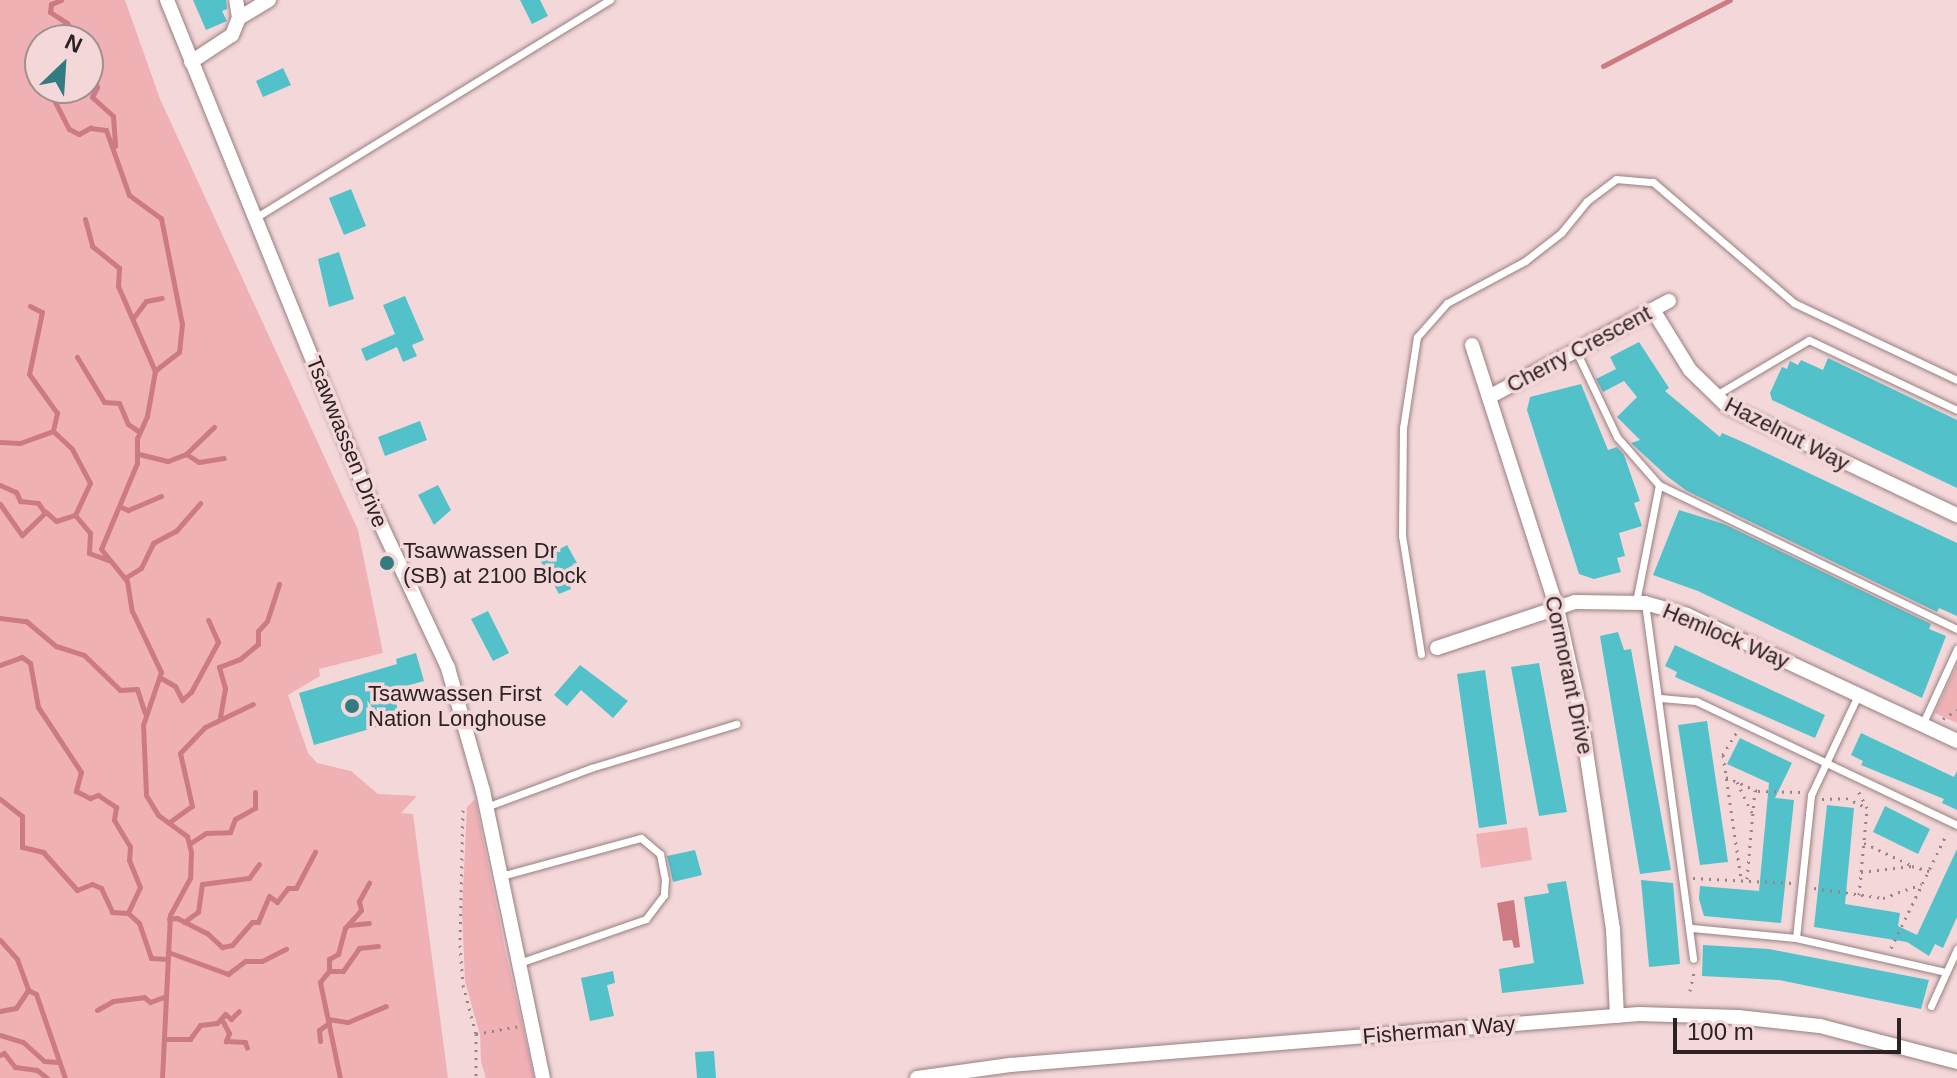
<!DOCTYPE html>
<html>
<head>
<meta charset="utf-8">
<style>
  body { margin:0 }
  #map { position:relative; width:1957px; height:1078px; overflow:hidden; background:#f4d8d9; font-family:Helvetica,sans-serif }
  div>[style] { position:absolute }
  .green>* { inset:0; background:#f0b1b5 }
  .water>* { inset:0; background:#cc7b83 }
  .stream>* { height:5px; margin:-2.5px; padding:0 2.5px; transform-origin:2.5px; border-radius:2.5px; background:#cc7b83 }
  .building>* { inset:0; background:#52c1c9 }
  .path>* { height:3px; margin-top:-1.5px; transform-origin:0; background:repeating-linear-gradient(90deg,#988485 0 2px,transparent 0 8px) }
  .roads { filter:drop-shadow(0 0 2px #987f80) drop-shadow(0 0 2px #987f80) }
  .lane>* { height:7px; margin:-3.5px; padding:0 3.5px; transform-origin:3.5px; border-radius:3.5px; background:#fff }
  .street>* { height:14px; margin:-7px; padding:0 7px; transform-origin:7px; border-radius:7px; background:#fff }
  .dots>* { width:22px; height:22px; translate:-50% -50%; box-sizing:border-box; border:4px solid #f4d8d9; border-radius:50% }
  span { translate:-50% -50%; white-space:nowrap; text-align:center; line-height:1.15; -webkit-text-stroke:7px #f4d8d9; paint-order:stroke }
  .street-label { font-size:22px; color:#2c2223 }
  .poi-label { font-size:22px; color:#2c2223 }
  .left { translate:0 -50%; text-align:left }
  .north { position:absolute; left:24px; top:24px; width:80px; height:80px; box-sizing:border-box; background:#f4d8d9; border:2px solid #a48f90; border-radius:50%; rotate:25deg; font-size:22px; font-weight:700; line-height:32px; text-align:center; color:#2c2223 }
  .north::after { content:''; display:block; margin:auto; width:28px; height:36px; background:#327b80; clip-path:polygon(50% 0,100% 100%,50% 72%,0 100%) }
  .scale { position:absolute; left:1673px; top:1018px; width:228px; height:36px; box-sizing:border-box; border:4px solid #2c2223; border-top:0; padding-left:10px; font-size:24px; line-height:28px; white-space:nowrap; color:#2c2223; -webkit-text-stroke:6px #f4d8d9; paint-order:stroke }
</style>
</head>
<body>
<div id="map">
  <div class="green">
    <div style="clip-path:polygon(evenodd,0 0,125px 0,160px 99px,358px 530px,383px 653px,319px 669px,320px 676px,288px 695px,308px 753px,317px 763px,351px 771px,378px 794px,417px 796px,401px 813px,413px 814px,448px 1078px,0 1078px,0 0,40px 40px,88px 40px,88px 88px,40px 88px,40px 40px)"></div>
    <div style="clip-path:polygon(1957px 665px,1957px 723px,1935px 713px)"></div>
    <div style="clip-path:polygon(475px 799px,505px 949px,534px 1078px,486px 1078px,481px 1062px,480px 1035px,465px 981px,462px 911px,467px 807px)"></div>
    <div style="clip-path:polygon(1527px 827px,1532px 860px,1481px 868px,1476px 834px)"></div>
  </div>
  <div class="water">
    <div style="clip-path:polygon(1514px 900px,1520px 947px,1514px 948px,1512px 940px,1503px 941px,1497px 903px)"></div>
  </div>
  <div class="stream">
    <div style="left:61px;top:0;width:11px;rotate:158deg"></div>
    <div style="left:51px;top:4px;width:8px;rotate:97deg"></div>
    <div style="left:50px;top:12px;width:20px;rotate:33deg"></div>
    <div style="left:67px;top:23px;width:20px;rotate:57deg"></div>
    <div style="left:1603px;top:66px;width:143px;rotate:-27.5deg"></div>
    <div style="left:88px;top:69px;width:20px;rotate:63deg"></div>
    <div style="left:97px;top:87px;width:11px;rotate:117deg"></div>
    <div style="left:92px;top:97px;width:28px;rotate:42deg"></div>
    <div style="left:113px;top:116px;width:30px;rotate:86deg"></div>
    <div style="left:52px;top:96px;width:37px;rotate:63deg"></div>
    <div style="left:69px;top:129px;width:11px;rotate:27deg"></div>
    <div style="left:79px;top:134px;width:13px;rotate:-29deg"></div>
    <div style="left:90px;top:128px;width:16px;rotate:7deg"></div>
    <div style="left:106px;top:130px;width:69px;rotate:70.5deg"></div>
    <div style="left:129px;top:195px;width:39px;rotate:36deg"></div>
    <div style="left:161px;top:218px;width:108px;rotate:78.8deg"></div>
    <div style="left:182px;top:324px;width:28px;rotate:96deg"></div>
    <div style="left:179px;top:352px;width:31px;rotate:142deg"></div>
    <div style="left:155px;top:371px;width:46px;rotate:100.1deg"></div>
    <div style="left:147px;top:416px;width:24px;rotate:114deg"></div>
    <div style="left:137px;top:438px;width:25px;rotate:90deg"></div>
    <div style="left:137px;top:463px;width:93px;rotate:112.7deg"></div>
    <div style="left:101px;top:549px;width:41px;rotate:50.9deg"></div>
    <div style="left:127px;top:581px;width:30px;rotate:81deg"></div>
    <div style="left:132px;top:611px;width:68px;rotate:64.6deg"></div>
    <div style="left:161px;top:672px;width:56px;rotate:108.8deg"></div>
    <div style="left:143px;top:725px;width:70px;rotate:87.5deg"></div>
    <div style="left:146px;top:795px;width:23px;rotate:59deg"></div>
    <div style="left:158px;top:815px;width:36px;rotate:36deg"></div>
    <div style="left:187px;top:836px;width:16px;rotate:76deg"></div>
    <div style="left:191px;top:852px;width:26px;rotate:92deg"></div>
    <div style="left:190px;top:878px;width:42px;rotate:118.4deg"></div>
    <div style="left:170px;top:915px;width:163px;rotate:92.8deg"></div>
    <div style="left:85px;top:219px;width:28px;rotate:75deg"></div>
    <div style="left:92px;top:246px;width:35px;rotate:39deg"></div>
    <div style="left:119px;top:268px;width:18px;rotate:93deg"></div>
    <div style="left:118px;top:286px;width:93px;rotate:66.5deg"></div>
    <div style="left:30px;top:306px;width:13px;rotate:27deg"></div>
    <div style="left:42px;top:312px;width:63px;rotate:101.8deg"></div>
    <div style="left:29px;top:374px;width:48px;rotate:54.3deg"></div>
    <div style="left:57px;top:413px;width:18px;rotate:103deg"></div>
    <div style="left:134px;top:317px;width:20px;rotate:-53deg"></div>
    <div style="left:146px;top:301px;width:16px;rotate:-11deg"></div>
    <div style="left:77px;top:357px;width:52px;rotate:59deg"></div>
    <div style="left:104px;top:402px;width:15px;rotate:4deg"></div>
    <div style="left:119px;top:403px;width:23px;rotate:67deg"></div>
    <div style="left:128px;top:424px;width:12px;rotate:35deg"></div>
    <div style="left:53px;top:431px;width:26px;rotate:43deg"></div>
    <div style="left:72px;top:449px;width:38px;rotate:62deg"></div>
    <div style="left:90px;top:483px;width:35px;rotate:115deg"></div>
    <div style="left:75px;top:515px;width:23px;rotate:50deg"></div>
    <div style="left:90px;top:533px;width:20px;rotate:93deg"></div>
    <div style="left:89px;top:553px;width:20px;rotate:20deg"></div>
    <div style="left:0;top:442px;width:20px;rotate:3deg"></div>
    <div style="left:20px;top:443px;width:35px;rotate:-20deg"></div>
    <div style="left:139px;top:454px;width:30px;rotate:14deg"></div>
    <div style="left:168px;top:461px;width:19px;rotate:-21deg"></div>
    <div style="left:186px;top:454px;width:39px;rotate:-44deg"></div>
    <div style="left:186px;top:454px;width:15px;rotate:32deg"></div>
    <div style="left:199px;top:462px;width:25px;rotate:-9deg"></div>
    <div style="left:0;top:485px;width:17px;rotate:24deg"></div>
    <div style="left:16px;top:492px;width:10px;rotate:66deg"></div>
    <div style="left:20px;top:501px;width:18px;rotate:6deg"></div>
    <div style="left:38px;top:503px;width:12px;rotate:55deg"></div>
    <div style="left:0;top:504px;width:38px;rotate:55deg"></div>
    <div style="left:22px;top:535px;width:33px;rotate:-44deg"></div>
    <div style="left:46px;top:512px;width:13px;rotate:42deg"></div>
    <div style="left:56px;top:521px;width:20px;rotate:-18deg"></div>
    <div style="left:121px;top:507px;width:8px;rotate:23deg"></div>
    <div style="left:128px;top:510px;width:36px;rotate:-23deg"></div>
    <div style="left:125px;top:578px;width:19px;rotate:-32deg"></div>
    <div style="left:141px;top:568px;width:28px;rotate:-64deg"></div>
    <div style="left:153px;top:543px;width:26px;rotate:-28deg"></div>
    <div style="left:176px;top:531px;width:37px;rotate:-49deg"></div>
    <div style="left:0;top:618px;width:26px;rotate:7deg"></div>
    <div style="left:26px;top:621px;width:39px;rotate:40deg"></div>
    <div style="left:56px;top:646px;width:29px;rotate:18deg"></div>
    <div style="left:84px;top:655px;width:50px;rotate:44.2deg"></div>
    <div style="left:120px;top:690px;width:17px;rotate:-3deg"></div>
    <div style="left:137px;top:689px;width:25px;rotate:72deg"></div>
    <div style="left:0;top:665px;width:23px;rotate:-20deg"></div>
    <div style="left:22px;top:657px;width:10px;rotate:37deg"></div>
    <div style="left:30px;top:663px;width:45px;rotate:79.7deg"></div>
    <div style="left:38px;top:707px;width:78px;rotate:56.5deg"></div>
    <div style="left:81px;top:772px;width:20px;rotate:105deg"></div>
    <div style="left:76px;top:791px;width:16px;rotate:27deg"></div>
    <div style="left:90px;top:798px;width:9px;rotate:-21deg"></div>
    <div style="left:98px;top:795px;width:22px;rotate:34deg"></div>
    <div style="left:116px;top:807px;width:13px;rotate:99deg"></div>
    <div style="left:114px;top:820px;width:31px;rotate:59deg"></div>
    <div style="left:130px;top:847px;width:13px;rotate:94deg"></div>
    <div style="left:129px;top:860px;width:29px;rotate:68deg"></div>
    <div style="left:140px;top:887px;width:29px;rotate:115deg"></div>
    <div style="left:161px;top:678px;width:16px;rotate:30deg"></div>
    <div style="left:175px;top:686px;width:16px;rotate:63deg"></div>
    <div style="left:182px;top:700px;width:12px;rotate:-42deg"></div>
    <div style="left:191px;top:692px;width:57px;rotate:-61.6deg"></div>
    <div style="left:218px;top:642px;width:24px;rotate:-114deg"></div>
    <div style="left:220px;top:717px;width:29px;rotate:-80deg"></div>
    <div style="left:225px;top:688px;width:22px;rotate:-106deg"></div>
    <div style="left:219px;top:667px;width:22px;rotate:-21deg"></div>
    <div style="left:240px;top:659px;width:23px;rotate:-40deg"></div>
    <div style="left:258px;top:644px;width:13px;rotate:-90deg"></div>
    <div style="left:258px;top:631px;width:13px;rotate:-48deg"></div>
    <div style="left:267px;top:621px;width:39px;rotate:-72deg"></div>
    <div style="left:0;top:799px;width:28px;rotate:38deg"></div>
    <div style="left:22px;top:816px;width:31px;rotate:90deg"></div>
    <div style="left:22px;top:847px;width:22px;rotate:13deg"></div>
    <div style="left:43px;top:852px;width:51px;rotate:48.2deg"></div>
    <div style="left:77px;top:890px;width:16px;rotate:-22deg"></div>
    <div style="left:92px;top:884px;width:10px;rotate:24deg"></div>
    <div style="left:101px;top:888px;width:26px;rotate:65deg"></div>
    <div style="left:112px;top:912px;width:16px;rotate:4deg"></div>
    <div style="left:128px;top:913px;width:15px;rotate:42deg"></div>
    <div style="left:139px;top:923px;width:37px;rotate:71deg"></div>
    <div style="left:151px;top:958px;width:16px;rotate:4deg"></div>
    <div style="left:171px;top:821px;width:26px;rotate:-36deg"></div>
    <div style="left:192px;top:806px;width:54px;rotate:-102.8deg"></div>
    <div style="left:180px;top:753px;width:36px;rotate:-46deg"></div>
    <div style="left:205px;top:727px;width:53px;rotate:-25.6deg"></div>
    <div style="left:189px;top:844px;width:20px;rotate:-33deg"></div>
    <div style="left:206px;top:833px;width:24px;rotate:-2deg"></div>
    <div style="left:230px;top:832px;width:14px;rotate:-69deg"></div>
    <div style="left:235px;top:819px;width:23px;rotate:-29deg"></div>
    <div style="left:255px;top:808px;width:16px;rotate:-90deg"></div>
    <div style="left:169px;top:919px;width:8px;rotate:-7deg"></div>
    <div style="left:177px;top:918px;width:34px;rotate:27deg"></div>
    <div style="left:207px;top:933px;width:21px;rotate:43deg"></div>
    <div style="left:222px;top:947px;width:10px;rotate:-11deg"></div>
    <div style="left:232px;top:945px;width:30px;rotate:-49deg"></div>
    <div style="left:252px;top:922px;width:6px"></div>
    <div style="left:258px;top:922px;width:28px;rotate:-67deg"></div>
    <div style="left:269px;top:896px;width:10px;rotate:37deg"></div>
    <div style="left:277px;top:902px;width:18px;rotate:-52deg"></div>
    <div style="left:288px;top:888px;width:8px"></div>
    <div style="left:296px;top:888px;width:41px;rotate:-62.2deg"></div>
    <div style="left:184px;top:922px;width:17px;rotate:-36deg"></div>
    <div style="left:198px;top:912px;width:28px;rotate:-82deg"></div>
    <div style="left:202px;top:884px;width:47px;rotate:-7.3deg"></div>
    <div style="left:249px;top:878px;width:17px;rotate:-54deg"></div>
    <div style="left:349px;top:925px;width:20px;rotate:-6deg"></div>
    <div style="left:0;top:940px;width:25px;rotate:48deg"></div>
    <div style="left:17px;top:959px;width:33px;rotate:70deg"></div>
    <div style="left:168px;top:952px;width:64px;rotate:20.1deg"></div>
    <div style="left:228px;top:974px;width:21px;rotate:-37deg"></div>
    <div style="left:245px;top:961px;width:17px"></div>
    <div style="left:262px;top:961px;width:27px;rotate:-27deg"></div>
    <div style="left:329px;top:971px;width:14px"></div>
    <div style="left:343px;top:971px;width:28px;rotate:-55deg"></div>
    <div style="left:359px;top:948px;width:19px;rotate:-6deg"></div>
    <div style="left:97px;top:1010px;width:18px;rotate:-29deg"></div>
    <div style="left:113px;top:1001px;width:31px;rotate:-7deg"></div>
    <div style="left:144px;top:997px;width:8px;rotate:40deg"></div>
    <div style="left:150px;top:1002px;width:15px;rotate:-20deg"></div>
    <div style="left:0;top:1011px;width:16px;rotate:-11deg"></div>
    <div style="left:16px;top:1008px;width:22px;rotate:-56deg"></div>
    <div style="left:28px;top:990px;width:9px;rotate:27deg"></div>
    <div style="left:36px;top:994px;width:89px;rotate:71deg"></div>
    <div style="left:328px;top:1019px;width:20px;rotate:9deg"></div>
    <div style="left:348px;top:1022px;width:41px;rotate:-22.8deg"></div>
    <div style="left:222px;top:1020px;width:15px;rotate:62deg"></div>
    <div style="left:229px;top:1033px;width:9px;rotate:111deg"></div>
    <div style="left:226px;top:1041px;width:19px;rotate:3deg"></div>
    <div style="left:245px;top:1042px;width:6px;rotate:72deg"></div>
    <div style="left:0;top:1035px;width:24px;rotate:17deg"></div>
    <div style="left:23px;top:1042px;width:28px;rotate:42deg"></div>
    <div style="left:44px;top:1061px;width:13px;rotate:4deg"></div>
    <div style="left:166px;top:1039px;width:24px"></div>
    <div style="left:190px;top:1039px;width:17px;rotate:-54deg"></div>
    <div style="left:200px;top:1025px;width:17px;rotate:-7deg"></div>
    <div style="left:217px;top:1023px;width:12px;rotate:-48deg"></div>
    <div style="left:225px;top:1014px;width:8px;rotate:40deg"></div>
    <div style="left:231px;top:1019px;width:11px;rotate:-45deg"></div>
    <div style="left:320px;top:1041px;width:11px;rotate:-95deg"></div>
    <div style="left:319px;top:1030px;width:12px;rotate:-35deg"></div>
    <div style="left:0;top:1055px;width:4px;rotate:-27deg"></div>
    <div style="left:4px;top:1053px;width:18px;rotate:52deg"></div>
    <div style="left:15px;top:1067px;width:22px;rotate:8deg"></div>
    <div style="left:37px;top:1070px;width:13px;rotate:39deg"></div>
    <div style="left:340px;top:1078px;width:98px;rotate:-101.8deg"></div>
    <div style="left:320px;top:982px;width:14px;rotate:-51deg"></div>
    <div style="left:329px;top:971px;width:12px;rotate:-90deg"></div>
    <div style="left:329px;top:959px;width:10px;rotate:-29deg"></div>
    <div style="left:338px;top:954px;width:27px;rotate:-75deg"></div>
    <div style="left:345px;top:928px;width:24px;rotate:-48deg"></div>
    <div style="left:361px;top:910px;width:9px;rotate:-103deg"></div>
    <div style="left:359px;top:901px;width:21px;rotate:-61deg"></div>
  </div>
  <div class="building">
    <div style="clip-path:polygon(193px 0,226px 0,227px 9px,222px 11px,227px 21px,206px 30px)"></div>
    <div style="clip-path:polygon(520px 0,540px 0,548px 16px,532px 24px)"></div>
    <div style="clip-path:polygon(283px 68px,291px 85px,263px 97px,256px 81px)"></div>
    <div style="clip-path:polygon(351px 189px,366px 226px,344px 235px,329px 198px)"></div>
    <div style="clip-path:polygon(339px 252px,354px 299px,329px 307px,318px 259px)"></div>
    <div style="clip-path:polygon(405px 296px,424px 340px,412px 345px,417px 356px,403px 362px,397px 347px,366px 361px,361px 349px,395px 334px,383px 305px)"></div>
    <div style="clip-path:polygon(1639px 342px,1669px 388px,1665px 391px,1720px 437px,1722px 433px,1743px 442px,1957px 543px,1957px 616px,1939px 608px,1937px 612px,1687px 491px,1668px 477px,1631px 443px,1640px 440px,1617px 417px,1637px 397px,1624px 381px,1603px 392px,1596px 379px,1616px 369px,1610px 357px)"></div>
    <div style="clip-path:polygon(1828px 358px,1957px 420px,1957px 488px,1772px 400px,1770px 393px,1782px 367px,1787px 369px,1790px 361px,1798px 365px,1801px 360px,1823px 370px)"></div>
    <div style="clip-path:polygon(1581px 384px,1608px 450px,1617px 447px,1624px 455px,1640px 501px,1634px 503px,1642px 526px,1619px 533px,1625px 556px,1617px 558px,1621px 572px,1594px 579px,1579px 574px,1527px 410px,1530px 397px)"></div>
    <div style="clip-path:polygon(420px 421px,427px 440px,385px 456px,378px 437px)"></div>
    <div style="clip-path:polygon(438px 485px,451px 510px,434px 525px,418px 495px)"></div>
    <div style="clip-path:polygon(1679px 510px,1724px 524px,1931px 624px,1929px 629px,1946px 636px,1922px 698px,1698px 591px,1653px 575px)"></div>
    <div style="clip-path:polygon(567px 545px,577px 563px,566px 569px,571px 589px,559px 594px,540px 560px)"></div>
    <div style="clip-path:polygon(488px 611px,509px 653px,493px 661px,471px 619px)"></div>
    <div style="clip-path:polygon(1618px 632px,1624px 650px,1631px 649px,1671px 870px,1640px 874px,1600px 636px)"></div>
    <div style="clip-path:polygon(1675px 645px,1825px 715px,1815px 738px,1675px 677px,1677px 672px,1665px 666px)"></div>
    <div style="clip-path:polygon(416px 653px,424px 681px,392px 690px,401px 720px,314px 745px,299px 693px,397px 664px,396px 659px)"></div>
    <div style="clip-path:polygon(1539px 663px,1567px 812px,1539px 816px,1511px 667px)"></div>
    <div style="clip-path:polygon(580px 665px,628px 701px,613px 718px,581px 690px,567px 706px,554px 695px)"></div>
    <div style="clip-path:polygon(1485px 670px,1507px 824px,1479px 828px,1457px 674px)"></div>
    <div style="clip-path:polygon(1707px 721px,1728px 862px,1700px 865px,1678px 725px)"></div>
    <div style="clip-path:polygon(1861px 733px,1954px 777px,1957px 771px,1957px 810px,1942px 803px,1944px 799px,1861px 765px,1863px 761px,1851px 755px)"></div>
    <div style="clip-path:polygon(1740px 738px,1792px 763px,1775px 798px,1794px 800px,1781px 923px,1704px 916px,1699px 899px,1700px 886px,1759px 891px,1769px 783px,1727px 764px)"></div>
    <div style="clip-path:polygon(1827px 805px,1854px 808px,1845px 904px,1900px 913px,1898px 926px,1917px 935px,1957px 849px,1957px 917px,1943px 948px,1935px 944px,1929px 956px,1907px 942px,1814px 927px)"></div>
    <div style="clip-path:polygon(1885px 806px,1930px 829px,1918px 854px,1873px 832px)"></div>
    <div style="clip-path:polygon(695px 850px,702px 875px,673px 882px,667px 856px)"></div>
    <div style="clip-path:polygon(1641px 880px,1673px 883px,1680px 964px,1649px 967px)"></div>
    <div style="clip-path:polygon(1566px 881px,1584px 984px,1502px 993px,1499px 969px,1534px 963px,1524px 897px,1549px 893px,1547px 884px)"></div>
    <div style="clip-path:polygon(1703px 945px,1769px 949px,1929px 980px,1921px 1009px,1779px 980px,1702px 976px)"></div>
    <div style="clip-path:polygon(613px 971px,615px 983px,607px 985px,614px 1016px,590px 1021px,581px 978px)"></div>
    <div style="clip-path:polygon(714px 1051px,716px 1078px,697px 1078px,695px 1052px)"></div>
  </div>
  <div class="path">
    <div style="left:1943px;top:719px;width:17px;rotate:-33deg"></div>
    <div style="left:1736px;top:733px;width:26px;rotate:121deg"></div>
    <div style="left:1723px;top:755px;width:125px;rotate:81.7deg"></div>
    <div style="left:1726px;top:777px;width:35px;rotate:24deg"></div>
    <div style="left:1758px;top:791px;width:45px;rotate:1.3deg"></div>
    <div style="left:1737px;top:782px;width:34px;rotate:64deg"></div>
    <div style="left:1822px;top:799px;width:24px;rotate:-2deg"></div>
    <div style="left:1846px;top:798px;width:23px;rotate:25deg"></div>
    <div style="left:463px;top:810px;width:135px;rotate:91.3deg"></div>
    <div style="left:460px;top:945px;width:40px;rotate:85.7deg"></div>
    <div style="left:463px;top:985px;width:51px;rotate:75.1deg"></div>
    <div style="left:476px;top:1034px;width:44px;rotate:90deg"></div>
    <div style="left:1864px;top:843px;width:52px;rotate:25.1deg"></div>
    <div style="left:1861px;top:872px;width:51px;rotate:-6.7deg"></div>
    <div style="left:1912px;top:866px;width:18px;rotate:16deg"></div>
    <div style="left:1693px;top:878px;width:100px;rotate:2.9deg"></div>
    <div style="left:1747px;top:879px;width:89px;rotate:-84.9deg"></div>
    <div style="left:1814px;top:888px;width:70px;rotate:8.2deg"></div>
    <div style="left:1883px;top:898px;width:41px;rotate:-19.7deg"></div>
    <div style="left:1859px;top:895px;width:87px;rotate:-84.7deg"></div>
    <div style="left:1867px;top:808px;width:18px;rotate:-117deg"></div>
    <div style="left:1891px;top:948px;width:128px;rotate:-64deg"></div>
    <div style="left:1690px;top:991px;width:24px;rotate:-78deg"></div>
    <div style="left:476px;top:1034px;width:45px;rotate:-10.3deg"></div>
  </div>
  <div class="roads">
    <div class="lane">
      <div style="left:255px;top:218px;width:417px;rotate:-31.6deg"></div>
      <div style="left:1576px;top:351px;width:95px;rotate:64.5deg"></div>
      <div style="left:1617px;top:437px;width:64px;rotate:48.8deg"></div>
      <div style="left:1659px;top:485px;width:331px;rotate:25.8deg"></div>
      <div style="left:1716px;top:395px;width:108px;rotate:-30.6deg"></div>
      <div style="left:1809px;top:340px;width:164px;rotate:25.3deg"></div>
      <div style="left:1636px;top:602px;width:119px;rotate:-78.9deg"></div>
      <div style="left:1645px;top:603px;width:359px;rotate:82.3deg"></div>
      <div style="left:1421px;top:654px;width:120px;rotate:-99.1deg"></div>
      <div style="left:1402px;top:536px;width:108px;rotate:-89.5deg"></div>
      <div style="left:1403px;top:428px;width:92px;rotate:-81.3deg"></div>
      <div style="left:1417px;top:337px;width:45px;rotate:-48.6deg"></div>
      <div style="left:1447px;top:303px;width:89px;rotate:-28.3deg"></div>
      <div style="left:1525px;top:261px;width:46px;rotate:-37.9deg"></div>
      <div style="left:1561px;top:233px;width:41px;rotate:-50.9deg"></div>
      <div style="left:1587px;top:201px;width:36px;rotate:-37deg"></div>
      <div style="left:1616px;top:179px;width:37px;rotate:5deg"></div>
      <div style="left:1653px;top:182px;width:186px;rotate:40.6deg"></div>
      <div style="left:1794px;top:303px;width:180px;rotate:25.3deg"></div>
      <div style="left:1660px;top:698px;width:36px;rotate:5deg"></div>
      <div style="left:1696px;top:701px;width:289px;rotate:25.4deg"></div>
      <div style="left:1922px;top:725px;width:84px;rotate:-65.3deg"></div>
      <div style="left:486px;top:807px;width:112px;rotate:-20.4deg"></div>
      <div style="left:591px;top:768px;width:152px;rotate:-16.9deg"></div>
      <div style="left:501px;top:876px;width:145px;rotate:-15.2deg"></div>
      <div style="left:641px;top:838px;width:25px;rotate:40deg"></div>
      <div style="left:660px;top:854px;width:25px;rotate:79deg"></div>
      <div style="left:665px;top:879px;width:16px;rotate:94deg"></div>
      <div style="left:664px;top:895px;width:30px;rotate:127deg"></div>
      <div style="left:646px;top:919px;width:134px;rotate:160.9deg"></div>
      <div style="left:1692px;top:928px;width:104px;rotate:5.5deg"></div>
      <div style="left:1796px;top:938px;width:154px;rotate:12.8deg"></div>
      <div style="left:1796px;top:938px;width:144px;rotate:-84deg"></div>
      <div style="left:1811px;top:795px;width:110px;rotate:-64.8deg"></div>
      <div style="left:1931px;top:1006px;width:63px;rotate:-65.5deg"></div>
    </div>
    <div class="street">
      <div style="left:167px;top:0;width:536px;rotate:67.98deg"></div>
      <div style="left:368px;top:497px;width:189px;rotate:64.9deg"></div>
      <div style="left:448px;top:668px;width:128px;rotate:74.1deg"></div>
      <div style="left:483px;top:791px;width:293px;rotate:78.2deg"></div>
      <div style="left:239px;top:18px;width:35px;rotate:-31deg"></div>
      <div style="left:191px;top:62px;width:49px;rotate:-33.4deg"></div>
      <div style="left:232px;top:35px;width:18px;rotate:-68deg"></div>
      <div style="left:239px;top:18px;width:18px;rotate:-99deg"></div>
      <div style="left:1653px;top:310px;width:70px;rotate:58.3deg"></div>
      <div style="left:1690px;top:370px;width:52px;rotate:44.2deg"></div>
      <div style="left:1727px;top:406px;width:255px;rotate:25.4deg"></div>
      <div style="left:1472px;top:345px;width:276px;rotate:72.1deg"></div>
      <div style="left:1557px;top:608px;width:106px;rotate:77.4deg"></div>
      <div style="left:1580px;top:711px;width:220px;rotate:81.4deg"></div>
      <div style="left:1613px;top:929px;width:87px;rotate:87.4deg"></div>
      <div style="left:1489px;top:397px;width:204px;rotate:-28.1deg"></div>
      <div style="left:1437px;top:648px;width:145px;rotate:-18.4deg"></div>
      <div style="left:1575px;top:602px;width:70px;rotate:0.8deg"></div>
      <div style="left:1645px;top:603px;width:44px;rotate:15.9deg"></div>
      <div style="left:1687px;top:615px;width:298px;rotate:25deg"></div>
      <div style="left:917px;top:1078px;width:94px;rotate:-8deg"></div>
      <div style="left:1010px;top:1065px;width:631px;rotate:-4.64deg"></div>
      <div style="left:1639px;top:1014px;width:99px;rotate:1.7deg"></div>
      <div style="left:1738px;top:1017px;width:82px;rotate:6.3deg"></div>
      <div style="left:1820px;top:1026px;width:142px;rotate:14.7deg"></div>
    </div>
  </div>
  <div class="dots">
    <div style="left:387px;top:563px;background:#327b80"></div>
    <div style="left:352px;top:706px;background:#327b80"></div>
  </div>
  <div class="street-label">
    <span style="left:1579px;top:349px;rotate:-28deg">Cherry Crescent</span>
    <span style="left:1787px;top:434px;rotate:27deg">Hazelnut Way</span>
    <span style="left:347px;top:442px;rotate:68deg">Tsawwassen Drive</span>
    <span style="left:1726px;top:636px;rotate:23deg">Hemlock Way</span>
    <span style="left:1569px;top:675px;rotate:78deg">Cormorant Drive</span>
    <span style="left:1439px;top:1030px;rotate:-5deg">Fisherman Way</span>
  </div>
  <div class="poi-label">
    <span class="left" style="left:403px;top:563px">Tsawwassen Dr<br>(SB) at 2100 Block</span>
    <span class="left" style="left:368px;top:706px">Tsawwassen First<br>Nation Longhouse</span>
  </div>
  <div class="north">N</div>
  <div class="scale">100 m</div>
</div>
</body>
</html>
